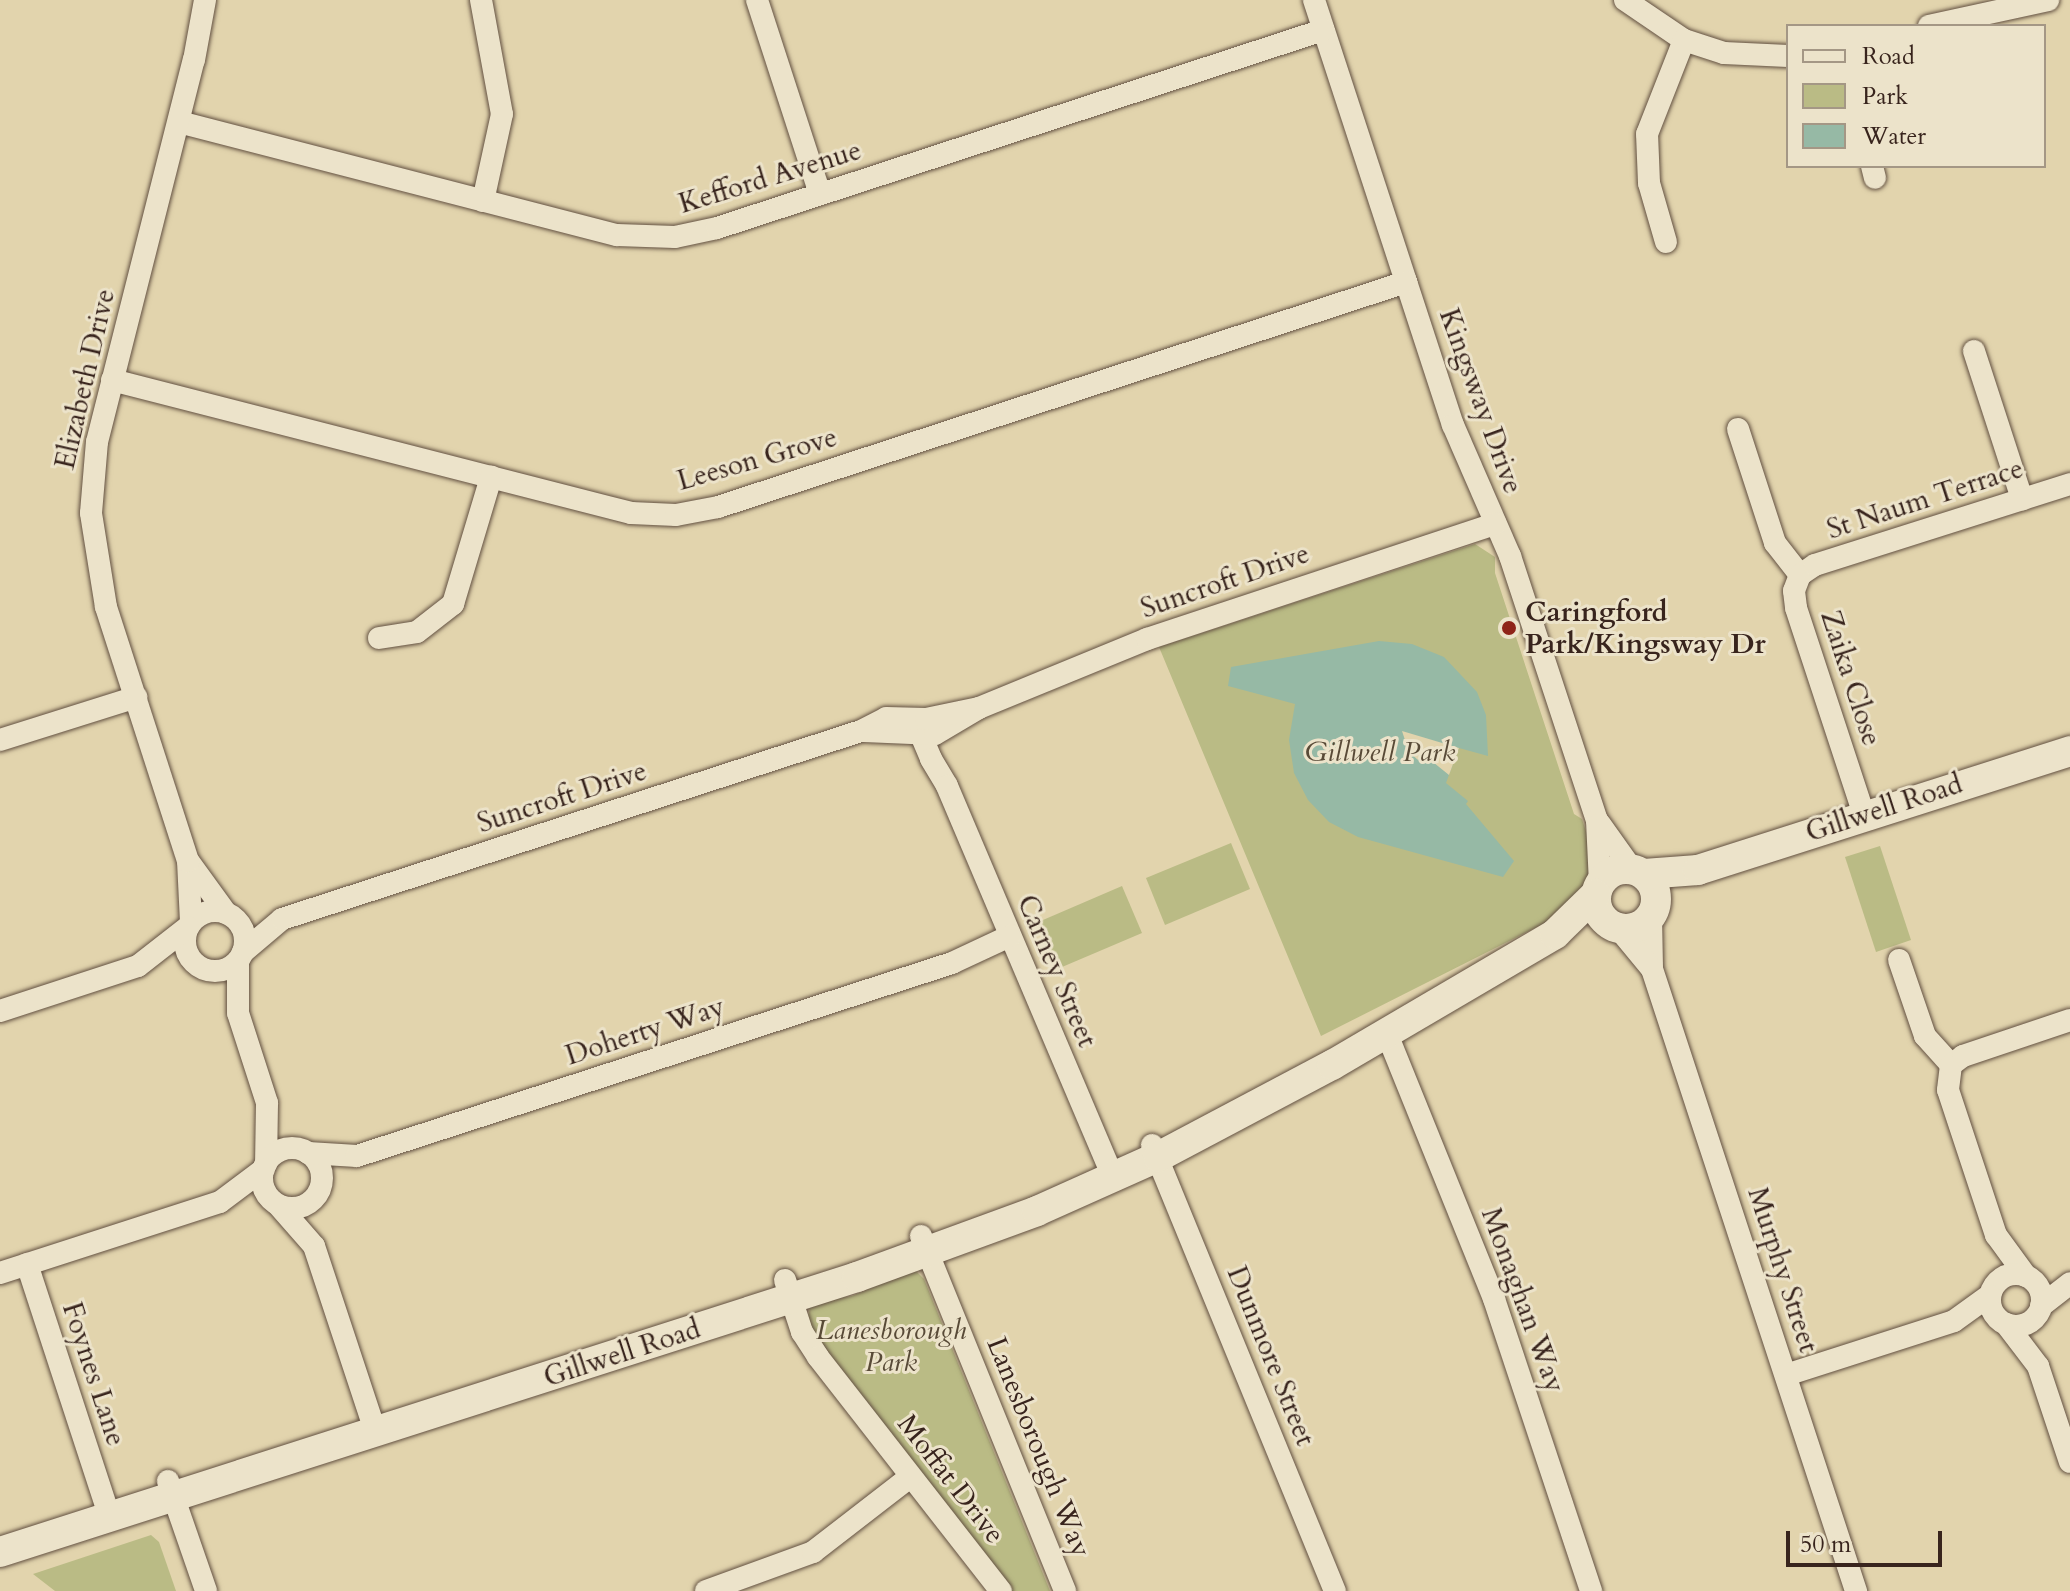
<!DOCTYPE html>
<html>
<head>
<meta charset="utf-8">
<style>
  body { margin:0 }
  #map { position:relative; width:2070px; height:1591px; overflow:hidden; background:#e2d4ad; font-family:Cardo,serif }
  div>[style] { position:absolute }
  .green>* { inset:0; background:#babb85 }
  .water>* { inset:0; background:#96b9a5 }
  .pier>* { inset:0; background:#e2d4ad }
  .roads { filter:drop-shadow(0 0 2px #625041) drop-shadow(0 0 2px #625041) }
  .street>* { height:22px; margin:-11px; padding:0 11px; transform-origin:11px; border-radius:11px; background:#ece3ca }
  .street>.ring { margin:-11px; padding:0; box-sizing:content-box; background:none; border:22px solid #ece3ca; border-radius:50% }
  .secondary>* { height:30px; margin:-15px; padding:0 15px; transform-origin:15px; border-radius:15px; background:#ece3ca }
  .secondary>.ring { margin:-15px; padding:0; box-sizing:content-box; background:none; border:30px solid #ece3ca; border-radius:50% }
  .dots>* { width:22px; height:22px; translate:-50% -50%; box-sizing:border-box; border:4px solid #ece3ca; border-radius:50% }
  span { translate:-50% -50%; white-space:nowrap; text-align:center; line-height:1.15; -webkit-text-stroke:6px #ece3ca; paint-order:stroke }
  .street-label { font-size:28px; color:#38241d }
  .poi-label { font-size:28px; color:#38241d; font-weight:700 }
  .left { translate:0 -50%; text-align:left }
  .park-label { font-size:28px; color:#584a37; font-style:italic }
  .legend { position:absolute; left:1786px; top:24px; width:260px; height:144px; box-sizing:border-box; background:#ece3ca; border:2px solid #a49785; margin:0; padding:10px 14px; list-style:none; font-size:24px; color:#38241d }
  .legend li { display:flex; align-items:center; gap:16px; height:40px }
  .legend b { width:40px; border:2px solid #a49785 }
  .scale { position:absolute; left:1786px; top:1531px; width:156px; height:36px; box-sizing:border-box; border:4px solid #38241d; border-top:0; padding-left:10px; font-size:24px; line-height:28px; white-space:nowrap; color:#38241d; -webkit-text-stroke:6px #ece3ca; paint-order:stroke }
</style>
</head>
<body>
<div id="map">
  <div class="green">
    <div style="clip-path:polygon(1475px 544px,1495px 557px,1495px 573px,1574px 814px,1582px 819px,1591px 847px,1589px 878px,1577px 902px,1541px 925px,1321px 1036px,1159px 647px)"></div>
    <div style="clip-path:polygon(1231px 843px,1250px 889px,1165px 925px,1146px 878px)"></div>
    <div style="clip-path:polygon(1880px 846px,1911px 940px,1876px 952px,1845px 857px)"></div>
    <div style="clip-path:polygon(1122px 886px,1142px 933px,1055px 970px,1036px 923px)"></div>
    <div style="clip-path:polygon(914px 1269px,924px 1279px,1050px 1591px,1012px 1591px,816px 1342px,807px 1323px,811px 1302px,852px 1296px)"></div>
    <div style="clip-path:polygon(151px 1535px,159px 1542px,176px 1591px,55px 1591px,33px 1574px)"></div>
  </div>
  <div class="water">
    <div style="clip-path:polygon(1379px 641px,1412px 644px,1444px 657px,1477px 692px,1486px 715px,1488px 756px,1459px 748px,1446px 783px,1468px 801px,1466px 804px,1514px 861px,1503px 877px,1358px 837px,1329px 822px,1308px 800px,1294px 773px,1289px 740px,1295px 704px,1228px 686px,1231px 667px)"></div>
  </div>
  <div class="pier">
    <div style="clip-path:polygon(1402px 731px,1459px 748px,1449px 775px,1423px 754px,1418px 760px,1409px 752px)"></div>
  </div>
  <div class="roads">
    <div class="street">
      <div style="left:481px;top:0;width:116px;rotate:79.6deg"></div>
      <div style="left:502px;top:114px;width:89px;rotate:102.3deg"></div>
      <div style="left:757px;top:0;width:204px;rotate:72deg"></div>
      <div style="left:1314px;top:0;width:447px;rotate:71.9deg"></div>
      <div style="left:1453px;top:425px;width:143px;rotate:66.5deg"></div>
      <div style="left:1510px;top:556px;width:278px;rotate:71.8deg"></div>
      <div style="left:1597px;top:820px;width:63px;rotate:87.3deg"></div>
      <div style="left:1625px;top:0;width:71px;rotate:34.1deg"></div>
      <div style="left:1684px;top:40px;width:42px;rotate:18deg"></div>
      <div style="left:1724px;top:53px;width:64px;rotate:2.7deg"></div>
      <div style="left:1929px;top:26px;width:122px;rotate:-12.3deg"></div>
      <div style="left:179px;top:122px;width:452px;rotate:14.5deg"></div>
      <div style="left:617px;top:235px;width:58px;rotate:2deg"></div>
      <div style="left:675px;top:237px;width:43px;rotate:-12.1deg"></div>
      <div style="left:717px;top:228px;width:638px;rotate:-18.09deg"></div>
      <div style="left:1872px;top:166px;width:12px;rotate:76deg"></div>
      <div style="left:1666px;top:242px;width:61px;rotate:-106.1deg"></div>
      <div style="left:1649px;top:183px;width:49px;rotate:-92.3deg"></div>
      <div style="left:1647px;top:134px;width:101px;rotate:-68.5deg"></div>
      <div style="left:1974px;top:351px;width:156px;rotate:72deg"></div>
      <div style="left:112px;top:380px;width:536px;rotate:14.37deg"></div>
      <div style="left:631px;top:513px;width:45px;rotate:2.5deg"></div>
      <div style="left:676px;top:515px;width:43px;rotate:-10.8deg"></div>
      <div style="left:718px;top:507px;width:724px;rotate:-18.11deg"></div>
      <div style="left:1738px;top:429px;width:120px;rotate:72deg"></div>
      <div style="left:1775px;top:543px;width:41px;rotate:52deg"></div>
      <div style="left:1800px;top:575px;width:17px;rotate:111deg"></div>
      <div style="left:1794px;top:591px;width:17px;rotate:83deg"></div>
      <div style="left:1796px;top:608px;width:218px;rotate:71.8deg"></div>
      <div style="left:1800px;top:575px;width:18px;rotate:-34deg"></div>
      <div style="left:1815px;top:565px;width:268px;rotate:-17.6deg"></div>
      <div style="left:379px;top:638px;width:38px;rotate:-9deg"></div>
      <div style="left:417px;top:632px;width:46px;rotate:-37.9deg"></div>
      <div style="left:453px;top:604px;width:133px;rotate:-73.3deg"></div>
      <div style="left:925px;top:724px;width:12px;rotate:110deg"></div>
      <div style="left:921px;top:735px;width:26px;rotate:67deg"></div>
      <div style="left:931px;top:759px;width:31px;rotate:59deg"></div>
      <div style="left:947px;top:786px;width:426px;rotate:67deg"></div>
      <div style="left:864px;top:731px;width:71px;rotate:2.4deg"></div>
      <div style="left:935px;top:734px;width:51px;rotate:-30.6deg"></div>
      <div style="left:979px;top:708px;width:182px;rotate:-22.3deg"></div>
      <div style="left:1147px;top:639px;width:367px;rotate:-18.3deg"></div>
      <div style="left:0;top:740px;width:143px;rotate:-17.5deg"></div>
      <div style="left:1600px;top:824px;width:55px;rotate:54.6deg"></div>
      <div style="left:189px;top:862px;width:63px;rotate:54deg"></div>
      <div class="ring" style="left:185px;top:911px;width:38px;height:38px"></div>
      <div style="left:1651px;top:916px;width:53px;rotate:88.9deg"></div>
      <div style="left:1652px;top:969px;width:655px;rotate:71.84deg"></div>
      <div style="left:191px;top:922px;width:61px;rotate:-92.8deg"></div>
      <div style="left:188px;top:861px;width:267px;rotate:-107.9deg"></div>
      <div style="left:106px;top:607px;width:95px;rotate:-99.1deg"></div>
      <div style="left:91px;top:513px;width:71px;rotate:-85.2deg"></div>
      <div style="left:97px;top:442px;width:394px;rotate:-75.8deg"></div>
      <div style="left:194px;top:60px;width:61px;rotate:-79.6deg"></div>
      <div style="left:1618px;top:928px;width:52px;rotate:50.5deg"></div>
      <div style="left:243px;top:952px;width:51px;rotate:-40.2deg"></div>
      <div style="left:282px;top:919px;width:609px;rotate:-17.99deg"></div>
      <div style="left:861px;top:731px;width:28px;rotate:-27deg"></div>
      <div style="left:886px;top:718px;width:40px;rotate:1.4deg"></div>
      <div style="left:926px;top:719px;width:54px;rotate:-11.7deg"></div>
      <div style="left:1899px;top:960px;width:80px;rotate:71.1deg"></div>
      <div style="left:1925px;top:1036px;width:39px;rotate:48deg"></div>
      <div style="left:238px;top:961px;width:52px;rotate:90deg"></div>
      <div style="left:238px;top:1013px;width:95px;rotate:72.1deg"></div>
      <div style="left:267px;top:1103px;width:61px;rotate:90.9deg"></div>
      <div style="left:0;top:1011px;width:145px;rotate:-18.1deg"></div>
      <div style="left:138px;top:966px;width:63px;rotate:-38deg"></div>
      <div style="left:1387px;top:1034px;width:286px;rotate:68deg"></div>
      <div style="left:1494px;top:1299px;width:308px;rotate:71.6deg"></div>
      <div style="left:1951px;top:1065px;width:25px;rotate:97deg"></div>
      <div style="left:1948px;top:1090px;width:153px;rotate:71.7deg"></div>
      <div style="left:1996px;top:1235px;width:51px;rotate:53.8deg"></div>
      <div style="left:1951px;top:1065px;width:15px;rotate:-37deg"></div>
      <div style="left:1963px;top:1056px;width:113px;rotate:-18.6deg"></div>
      <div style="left:1152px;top:1145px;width:482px;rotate:67.7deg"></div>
      <div class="ring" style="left:262px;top:1148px;width:38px;height:38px"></div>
      <div style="left:308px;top:1153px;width:49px;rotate:3.5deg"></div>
      <div style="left:357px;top:1156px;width:626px;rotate:-17.97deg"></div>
      <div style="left:952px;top:963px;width:64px;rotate:-25deg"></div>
      <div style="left:279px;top:1206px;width:53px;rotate:48.8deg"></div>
      <div style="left:314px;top:1246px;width:197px;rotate:71.7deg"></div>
      <div style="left:921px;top:1236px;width:383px;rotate:67.9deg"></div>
      <div style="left:27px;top:1264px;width:250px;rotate:71.9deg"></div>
      <div style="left:0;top:1273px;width:231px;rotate:-17.9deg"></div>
      <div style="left:220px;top:1202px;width:55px;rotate:-36.9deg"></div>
      <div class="ring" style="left:1990px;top:1274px;width:30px;height:30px"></div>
      <div style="left:785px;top:1280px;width:55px;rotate:71.9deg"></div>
      <div style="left:802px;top:1332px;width:30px;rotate:57deg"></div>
      <div style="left:818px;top:1357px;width:297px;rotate:52deg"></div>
      <div style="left:2041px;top:1306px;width:37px;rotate:-38deg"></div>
      <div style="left:2006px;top:1324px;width:53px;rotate:52.7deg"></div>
      <div style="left:2038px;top:1366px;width:101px;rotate:71.6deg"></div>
      <div style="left:1786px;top:1375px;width:176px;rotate:-17.8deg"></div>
      <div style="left:1954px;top:1321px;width:44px;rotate:-35.8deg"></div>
      <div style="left:168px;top:1481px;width:116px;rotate:70.9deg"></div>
      <div style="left:706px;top:1591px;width:114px;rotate:-20deg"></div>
      <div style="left:813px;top:1552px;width:123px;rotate:-37.7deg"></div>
    </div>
    <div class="secondary">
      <div class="ring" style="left:1596px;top:869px;width:30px;height:30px"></div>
      <div style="left:1644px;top:874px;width:54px;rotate:-4.2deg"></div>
      <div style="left:1698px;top:870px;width:391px;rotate:-17.7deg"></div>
      <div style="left:0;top:1552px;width:900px;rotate:-17.79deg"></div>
      <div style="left:857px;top:1277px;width:192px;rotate:-20.1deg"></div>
      <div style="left:1037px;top:1211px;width:133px;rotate:-24.1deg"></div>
      <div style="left:1158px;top:1157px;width:197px;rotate:-27.9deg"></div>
      <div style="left:1332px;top:1065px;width:259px;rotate:-30.4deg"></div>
      <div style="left:1555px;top:934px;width:57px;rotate:-44.3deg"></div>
    </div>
  </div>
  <div class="dots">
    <div style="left:1509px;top:628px;background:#8f2418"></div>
  </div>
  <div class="street-label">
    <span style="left:770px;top:177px;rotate:-17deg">Kefford Avenue</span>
    <span style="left:85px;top:379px;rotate:-77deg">Elizabeth Drive</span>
    <span style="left:1481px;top:401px;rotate:70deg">Kingsway Drive</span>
    <span style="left:757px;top:459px;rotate:-16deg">Leeson Grove</span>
    <span style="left:1925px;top:499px;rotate:-18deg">St Naum Terrace</span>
    <span style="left:1225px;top:581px;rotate:-19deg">Suncroft Drive</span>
    <span style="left:1851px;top:678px;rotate:72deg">Zaika Close</span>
    <span style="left:562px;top:797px;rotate:-18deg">Suncroft Drive</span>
    <span style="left:1884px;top:808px;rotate:-18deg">Gillwell Road</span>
    <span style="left:1057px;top:971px;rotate:67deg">Carney Street</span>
    <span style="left:645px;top:1031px;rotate:-18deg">Doherty Way</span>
    <span style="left:1783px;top:1270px;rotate:72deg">Murphy Street</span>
    <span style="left:1523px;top:1300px;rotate:70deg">Monaghan Way</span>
    <span style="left:622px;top:1353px;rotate:-18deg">Gillwell Road</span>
    <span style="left:1271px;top:1356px;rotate:68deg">Dunmore Street</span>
    <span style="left:94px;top:1374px;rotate:72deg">Foynes Lane</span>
    <span style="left:1039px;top:1447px;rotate:68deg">Lanesborough Way</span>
    <span style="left:951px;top:1479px;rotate:52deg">Moffat Drive</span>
  </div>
  <div class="poi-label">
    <span class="left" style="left:1525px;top:628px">Caringford<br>Park/Kingsway Dr</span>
  </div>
  <div class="park-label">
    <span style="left:1380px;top:752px">Gillwell Park</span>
    <span style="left:891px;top:1346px">Lanesborough<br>Park</span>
  </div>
  <ul class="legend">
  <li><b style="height:10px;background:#ece3ca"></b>Road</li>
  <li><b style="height:22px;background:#babb85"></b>Park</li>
  <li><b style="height:22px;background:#96b9a5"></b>Water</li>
  </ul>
  <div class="scale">50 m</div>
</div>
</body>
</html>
